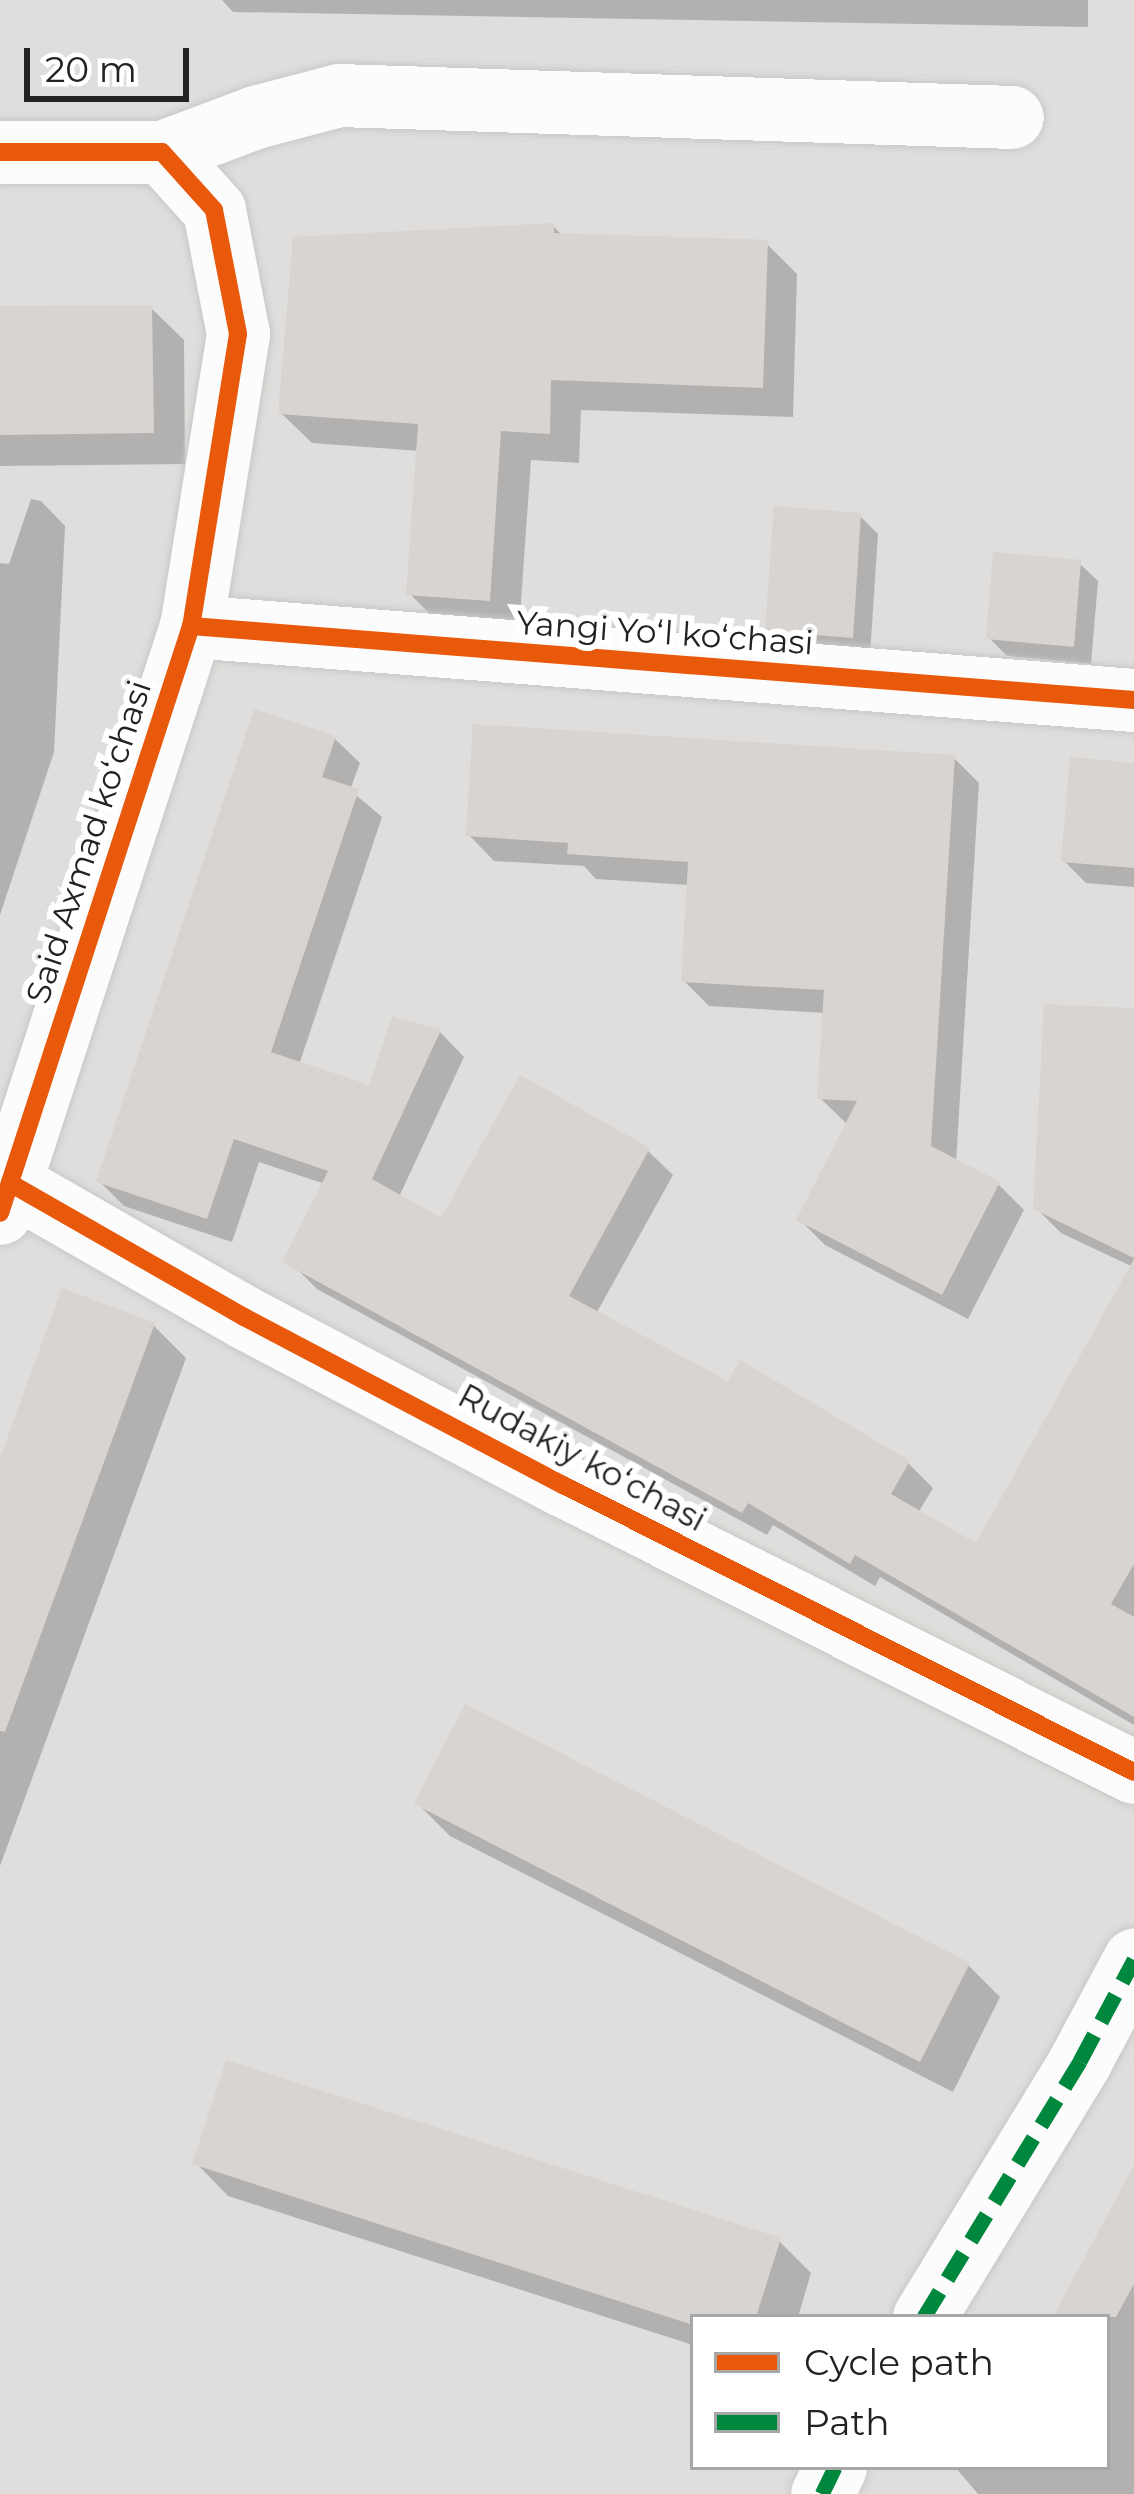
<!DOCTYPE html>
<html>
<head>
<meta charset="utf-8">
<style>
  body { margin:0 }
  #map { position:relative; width:1134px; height:2494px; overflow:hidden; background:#f0eeeb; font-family:Montserrat,sans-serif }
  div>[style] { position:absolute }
  .residential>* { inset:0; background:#dfdedc }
  .shadow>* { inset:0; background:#0003 }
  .building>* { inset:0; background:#d7d4d2 }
  .roads { filter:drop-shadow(0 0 3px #c9c8c7) drop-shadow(0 0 3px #c9c8c7) }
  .street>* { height:63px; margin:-31.5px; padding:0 31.5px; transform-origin:31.5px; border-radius:31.5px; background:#fdfcfc }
  .quiet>* { height:15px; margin-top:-7.5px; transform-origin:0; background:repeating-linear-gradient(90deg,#00873e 0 30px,transparent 0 45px) }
  .cycleway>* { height:18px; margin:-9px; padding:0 9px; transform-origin:9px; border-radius:9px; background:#e8590c }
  span { translate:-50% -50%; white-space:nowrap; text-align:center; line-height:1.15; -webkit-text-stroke:12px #fff; paint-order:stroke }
  .street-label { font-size:33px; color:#222 }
  .legend { position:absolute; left:690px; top:2314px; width:420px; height:156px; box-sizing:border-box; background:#fff; border:3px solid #a7a7a7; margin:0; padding:15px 21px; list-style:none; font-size:36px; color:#222 }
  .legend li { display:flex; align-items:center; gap:24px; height:60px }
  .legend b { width:60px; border:3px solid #a7a7a7 }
  .scale { position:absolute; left:24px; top:48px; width:165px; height:54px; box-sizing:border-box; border:6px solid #222; border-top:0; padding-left:15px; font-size:36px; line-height:42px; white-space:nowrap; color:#222; -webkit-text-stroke:9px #fff; paint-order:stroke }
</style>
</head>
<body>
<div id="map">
  <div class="residential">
    <div style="clip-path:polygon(evenodd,0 0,1134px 0,1134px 2494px,0 2494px,0 0,693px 2317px,1107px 2317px,1107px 2467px,693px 2467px,693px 2317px)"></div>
  </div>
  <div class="shadow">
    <div style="clip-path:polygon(222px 0,1088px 0,1088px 27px,233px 12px)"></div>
    <div style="clip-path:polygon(553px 226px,563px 236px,766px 243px,797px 274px,793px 417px,581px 410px,579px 463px,531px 460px,519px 630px,440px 624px,409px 593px,420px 451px,312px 443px,281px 413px)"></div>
    <div style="clip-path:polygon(151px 308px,184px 340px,185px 464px,0 466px,0 309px)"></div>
    <div style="clip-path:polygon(31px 499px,41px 501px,65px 526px,54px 752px,0 915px,0 563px,9px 564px)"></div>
    <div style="clip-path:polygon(860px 516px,878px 534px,870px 655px,787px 649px,768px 630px)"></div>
    <div style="clip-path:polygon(1079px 563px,1098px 581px,1091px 664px,1007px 656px,989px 638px)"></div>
    <div style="clip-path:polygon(335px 739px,360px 763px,350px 790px,382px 817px,299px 1065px,370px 1089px,440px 1032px,464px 1057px,399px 1197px,442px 1222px,648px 1151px,673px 1175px,596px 1314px,729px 1385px,908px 1463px,933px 1488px,918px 1513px,977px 1547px,1133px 1267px,1061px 1233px,1036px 1208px,1134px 1071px,1134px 1725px,880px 1577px,875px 1586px,773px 1525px,767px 1535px,317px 1289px,292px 1264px,325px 1184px,259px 1162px,232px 1242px,124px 1206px,99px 1181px)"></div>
    <div style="clip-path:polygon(954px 758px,979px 783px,956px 1163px,998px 1184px,1024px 1210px,968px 1319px,825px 1245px,800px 1220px,848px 1125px,820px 1098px,826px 1013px,709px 1006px,684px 981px,689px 885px,596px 879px,584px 866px,494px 861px,469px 835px)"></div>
    <div style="clip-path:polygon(1134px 765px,1134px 887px,1086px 883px,1064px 861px)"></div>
    <div style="clip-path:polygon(153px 1325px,186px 1358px,0 1866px,0 1467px)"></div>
    <div style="clip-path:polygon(418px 1804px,968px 1965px,1000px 1997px,953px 2092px,450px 1836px)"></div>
    <div style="clip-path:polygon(196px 2163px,779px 2241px,811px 2273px,798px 2317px,693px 2317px,693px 2345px,228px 2196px)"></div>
    <div style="clip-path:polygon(1134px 2171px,1134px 2494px,978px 2494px,955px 2467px,1107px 2467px,1107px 2317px,1057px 2317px)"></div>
  </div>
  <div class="building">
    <div style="clip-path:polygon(554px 223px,554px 233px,768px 240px,763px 388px,551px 380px,550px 434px,501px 431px,490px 601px,406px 595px,418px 424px,278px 414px,293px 237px)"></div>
    <div style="clip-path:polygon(152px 305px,154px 433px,0 435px,0 306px)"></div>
    <div style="clip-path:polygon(774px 506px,861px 513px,853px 638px,765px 631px)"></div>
    <div style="clip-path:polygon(993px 552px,1081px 560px,1074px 647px,986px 639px)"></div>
    <div style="clip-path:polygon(254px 709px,336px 736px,322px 777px,359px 789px,271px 1052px,369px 1085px,392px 1016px,441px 1030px,372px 1179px,441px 1218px,520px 1075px,650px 1148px,569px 1296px,728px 1381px,740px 1360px,910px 1461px,891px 1494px,976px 1543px,1134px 1259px,1134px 1564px,1111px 1604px,1134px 1617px,1134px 1717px,855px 1555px,850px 1564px,748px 1503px,742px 1513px,282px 1262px,328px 1171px,234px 1139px,207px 1219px,96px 1182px)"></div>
    <div style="clip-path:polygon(473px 724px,955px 755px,931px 1146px,1000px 1182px,942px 1295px,796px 1220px,857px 1101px,817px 1099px,824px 990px,681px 982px,688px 862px,567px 854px,568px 843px,466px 836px)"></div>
    <div style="clip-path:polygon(1070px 757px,1134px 763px,1134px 868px,1061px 862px)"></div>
    <div style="clip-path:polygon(1044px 1004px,1134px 1008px,1134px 1258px,1033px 1209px)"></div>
    <div style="clip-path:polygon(62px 1288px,155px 1323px,5px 1732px,0 1731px,0 1458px)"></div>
    <div style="clip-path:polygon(465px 1704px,970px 1963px,920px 2062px,414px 1804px)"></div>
    <div style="clip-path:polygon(226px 2060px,781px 2238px,756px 2317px,693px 2317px,693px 2325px,192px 2164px)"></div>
    <div style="clip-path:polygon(1134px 2165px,1134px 2284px,1116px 2317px,1053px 2317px)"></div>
  </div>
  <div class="roads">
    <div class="street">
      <div style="left:0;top:152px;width:162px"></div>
      <div style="left:162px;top:152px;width:78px;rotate:48.1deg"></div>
      <div style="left:214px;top:210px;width:126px;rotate:79deg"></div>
      <div style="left:238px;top:334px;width:296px;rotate:99.1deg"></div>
      <div style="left:191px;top:626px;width:617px;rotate:108.02deg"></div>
      <div style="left:162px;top:152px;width:99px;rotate:-20.6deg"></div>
      <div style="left:255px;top:117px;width:87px;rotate:-14.7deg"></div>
      <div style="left:339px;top:95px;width:673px;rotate:1.87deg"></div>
      <div style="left:191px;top:626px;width:946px;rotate:4.49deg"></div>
      <div style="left:10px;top:1183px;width:270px;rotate:29.8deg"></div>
      <div style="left:244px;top:1317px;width:361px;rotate:27.8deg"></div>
      <div style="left:563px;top:1485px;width:639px;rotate:26.69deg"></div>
      <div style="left:924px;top:2317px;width:300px;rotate:-58.6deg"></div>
      <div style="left:1080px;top:2061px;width:115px;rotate:-61.9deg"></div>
      <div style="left:822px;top:2494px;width:30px;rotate:-64deg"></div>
    </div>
  </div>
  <div class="quiet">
    <div style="left:924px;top:2317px;width:300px;rotate:-58.6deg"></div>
    <div style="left:1080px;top:2061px;width:115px;rotate:-61.9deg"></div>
    <div style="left:822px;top:2494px;width:30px;rotate:-64deg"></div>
  </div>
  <div class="cycleway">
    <div style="left:0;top:152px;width:162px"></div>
    <div style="left:162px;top:152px;width:78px;rotate:48.1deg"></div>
    <div style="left:214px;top:210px;width:126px;rotate:79deg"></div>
    <div style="left:238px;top:334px;width:296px;rotate:99.1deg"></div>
    <div style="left:191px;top:626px;width:617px;rotate:108.02deg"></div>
    <div style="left:191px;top:626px;width:946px;rotate:4.49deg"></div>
    <div style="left:10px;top:1183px;width:270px;rotate:29.8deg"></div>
    <div style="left:244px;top:1317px;width:361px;rotate:27.8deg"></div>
    <div style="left:563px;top:1485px;width:639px;rotate:26.69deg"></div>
  </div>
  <div class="street-label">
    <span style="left:665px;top:633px;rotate:4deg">Yangi Yoʻl koʻchasi</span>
    <span style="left:89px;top:842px;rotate:-72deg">Said Axmad koʻchasi</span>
    <span style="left:582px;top:1458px;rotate:28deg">Rudakiy koʻchasi</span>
  </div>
  <ul class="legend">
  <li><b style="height:15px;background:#e8590c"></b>Cycle path</li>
  <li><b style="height:15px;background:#00873e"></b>Path</li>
  </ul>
  <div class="scale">20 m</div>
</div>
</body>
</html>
